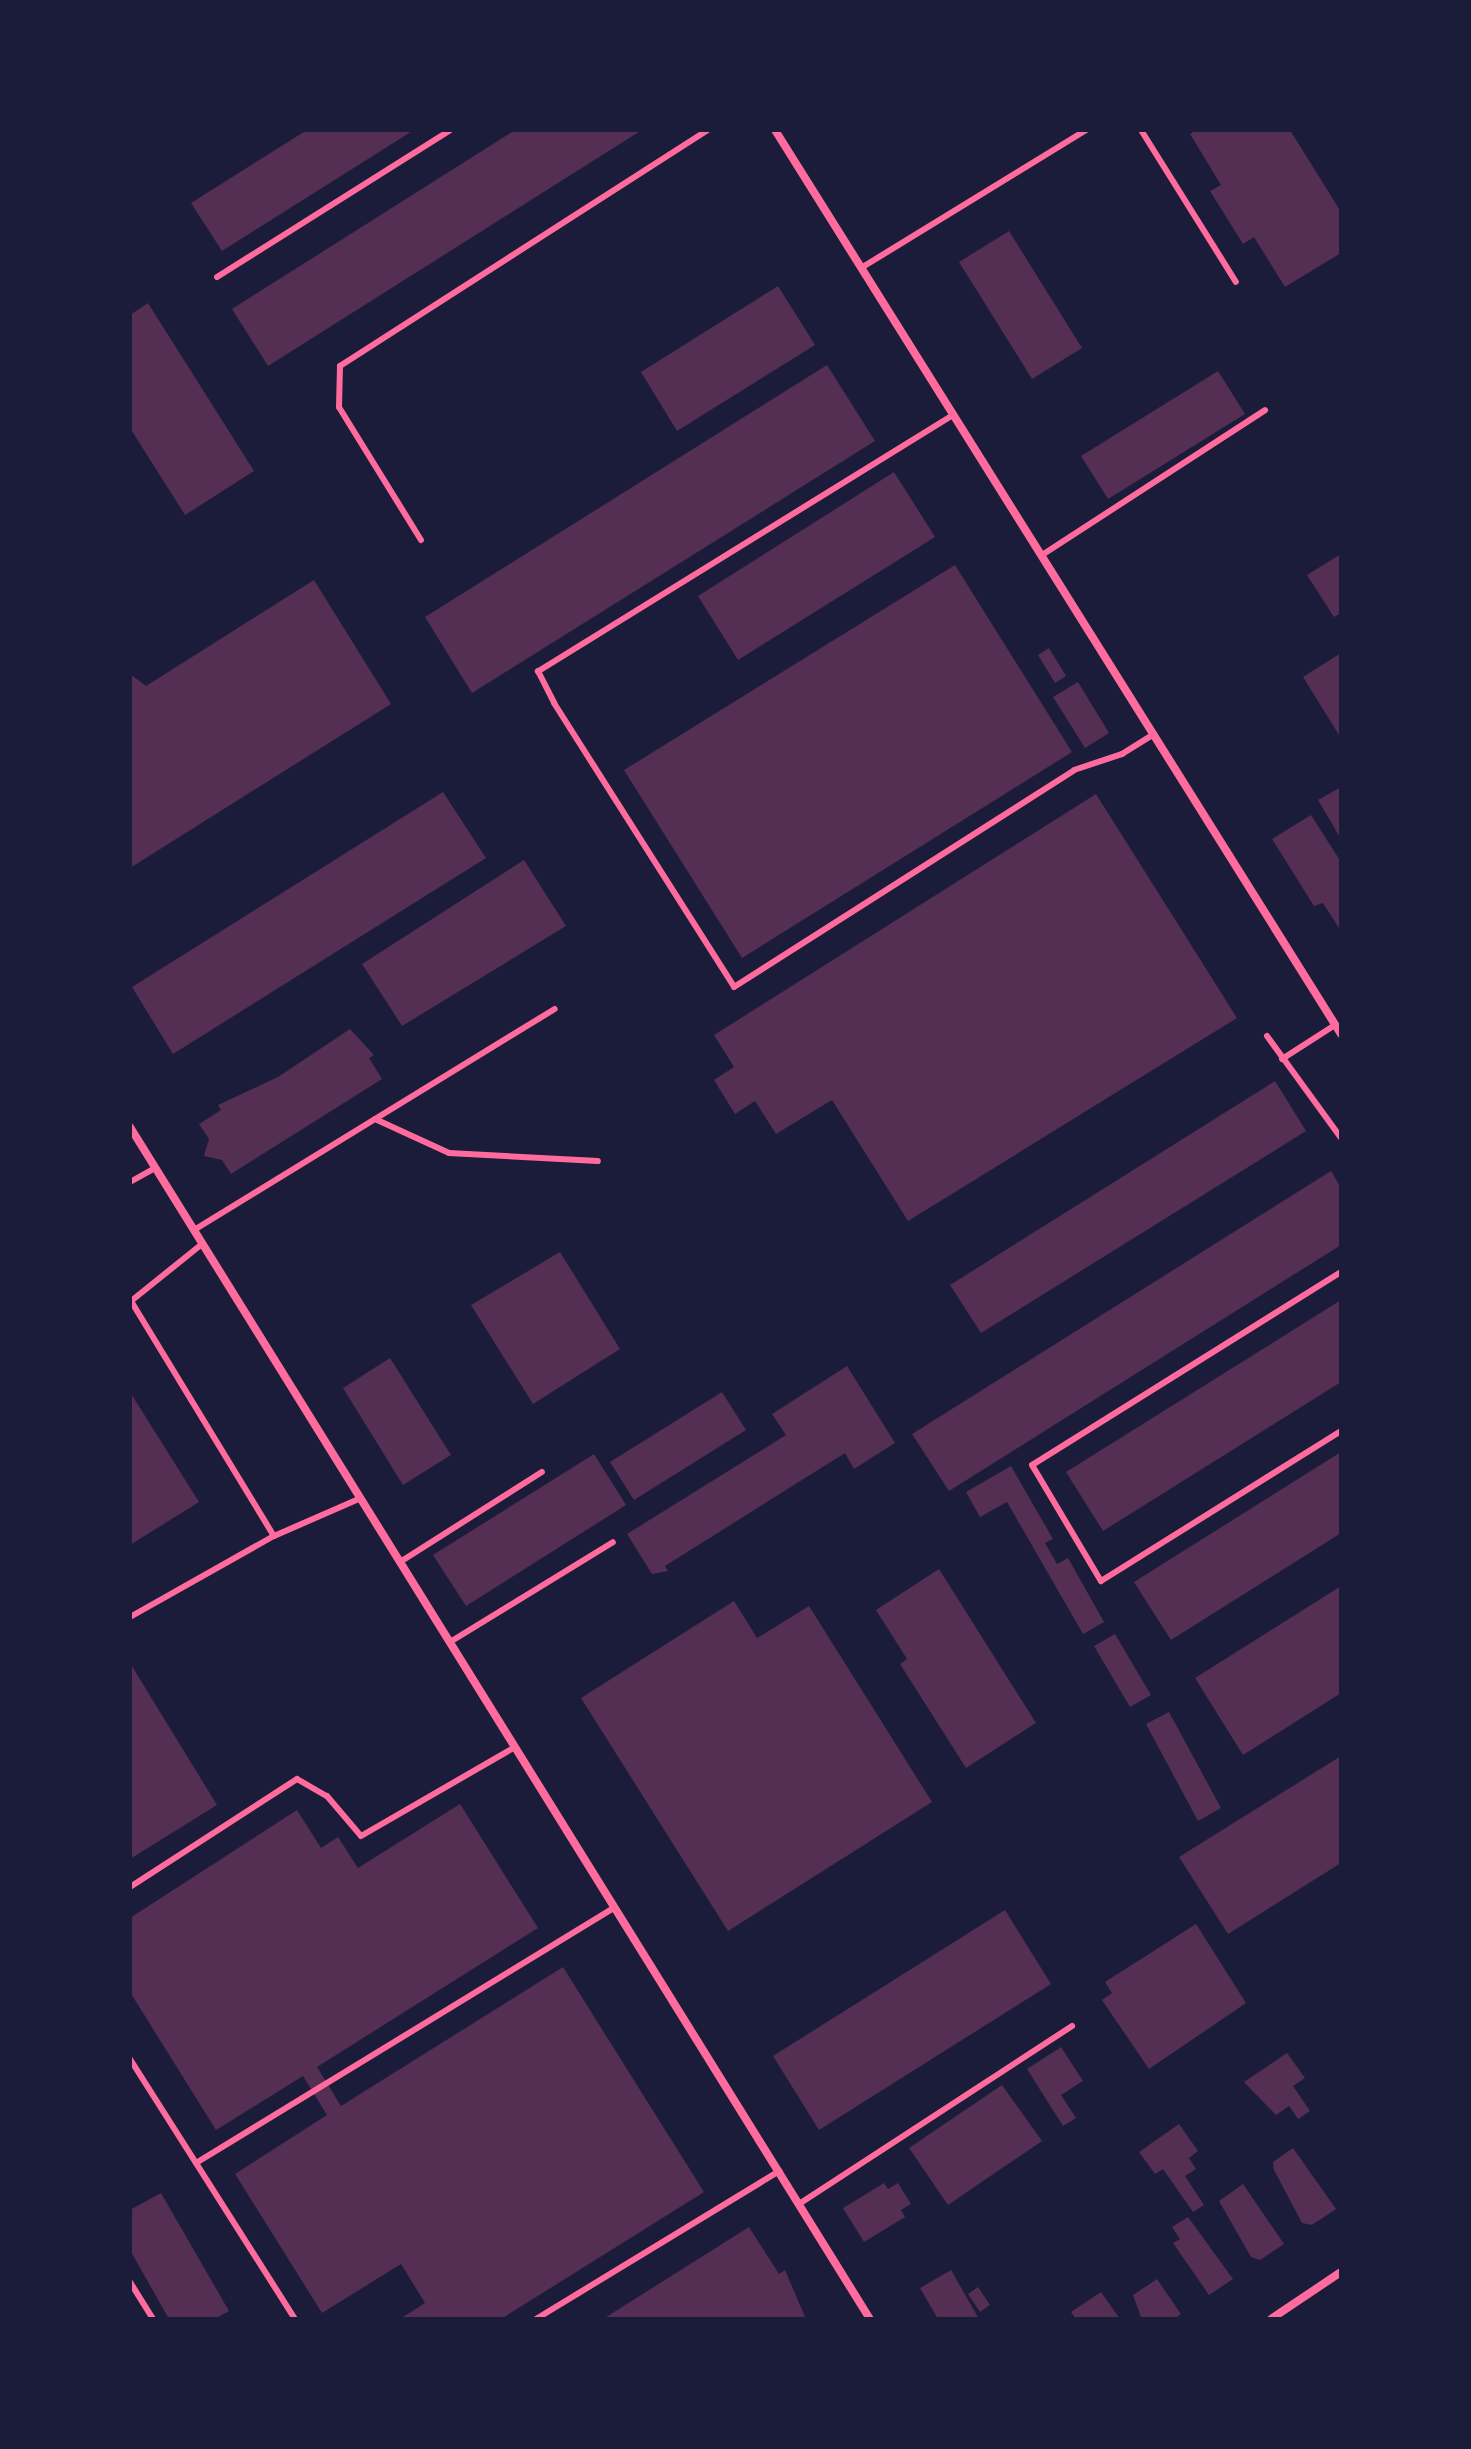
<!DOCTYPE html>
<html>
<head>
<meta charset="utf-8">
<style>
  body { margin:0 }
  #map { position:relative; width:1471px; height:2449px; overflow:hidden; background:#1b1b3a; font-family:"PT Serif",serif }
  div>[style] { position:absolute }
  .building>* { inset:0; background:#542f53 }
  .service>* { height:6px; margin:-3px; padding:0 3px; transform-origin:3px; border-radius:3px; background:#ff6b9d }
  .minor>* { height:8px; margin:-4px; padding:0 4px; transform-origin:4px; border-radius:4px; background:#ff6b9d }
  span { translate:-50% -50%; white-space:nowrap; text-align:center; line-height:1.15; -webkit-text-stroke:6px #1b1b3a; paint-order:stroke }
  .frame { position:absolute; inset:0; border:132px solid #1b1b3a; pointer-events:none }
</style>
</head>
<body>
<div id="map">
  <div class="building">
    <div style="clip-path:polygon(307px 130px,414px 130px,222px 251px,191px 203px)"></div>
    <div style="clip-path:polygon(515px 130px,642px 130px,268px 366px,232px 309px)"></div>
    <div style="clip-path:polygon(1197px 130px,1290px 130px,1341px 212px,1341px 253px,1285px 287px,1254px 237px,1243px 244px,1210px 191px,1221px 185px,1190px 134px)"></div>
    <div style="clip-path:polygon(1009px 231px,1082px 348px,1032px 379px,959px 262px)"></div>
    <div style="clip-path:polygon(778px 286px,815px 345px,677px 431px,641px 372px)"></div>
    <div style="clip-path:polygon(148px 303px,254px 471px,185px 515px,130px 428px,130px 315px)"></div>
    <div style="clip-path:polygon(827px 365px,875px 441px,472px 693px,425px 617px)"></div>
    <div style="clip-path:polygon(1218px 371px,1245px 414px,1108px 499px,1081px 456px)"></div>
    <div style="clip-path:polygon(894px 472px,935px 537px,738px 660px,698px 596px)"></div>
    <div style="clip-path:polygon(1341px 554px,1341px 613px,1334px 617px,1307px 575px)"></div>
    <div style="clip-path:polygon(955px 565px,1072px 752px,742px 958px,624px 770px)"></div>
    <div style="clip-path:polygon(314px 580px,391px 704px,130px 868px,130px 674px,146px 686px)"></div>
    <div style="clip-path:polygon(1049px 648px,1066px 676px,1055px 683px,1038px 655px)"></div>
    <div style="clip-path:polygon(1341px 653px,1341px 733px,1339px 735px,1303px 677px)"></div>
    <div style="clip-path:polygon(1078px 682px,1109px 733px,1085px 748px,1053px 697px)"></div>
    <div style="clip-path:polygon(1341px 787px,1341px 839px,1318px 800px)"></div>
    <div style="clip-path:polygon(443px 792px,486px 858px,173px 1054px,132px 987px)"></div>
    <div style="clip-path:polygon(1096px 794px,1237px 1018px,908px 1221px,832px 1100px,776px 1134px,755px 1101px,735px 1114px,714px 1080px,734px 1067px,714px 1035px)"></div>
    <div style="clip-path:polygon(1311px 815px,1341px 862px,1341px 931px,1323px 903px,1314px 906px,1272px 839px)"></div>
    <div style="clip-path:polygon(524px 860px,566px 926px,402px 1026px,362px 964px)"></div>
    <div style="clip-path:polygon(350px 1029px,374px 1055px,369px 1058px,382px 1079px,231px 1174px,222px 1160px,204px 1156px,209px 1139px,199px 1124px,221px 1110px,218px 1105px,278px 1077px)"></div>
    <div style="clip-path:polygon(1275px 1081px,1306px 1131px,981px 1333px,950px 1285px)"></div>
    <div style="clip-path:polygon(1331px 1171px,1341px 1188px,1341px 1245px,949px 1491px,912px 1434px)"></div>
    <div style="clip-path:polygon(560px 1252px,620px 1349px,533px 1404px,471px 1305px)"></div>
    <div style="clip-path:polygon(1341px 1300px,1341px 1382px,1103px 1531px,1066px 1472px)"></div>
    <div style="clip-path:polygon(390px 1358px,451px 1455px,403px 1485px,343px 1388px)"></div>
    <div style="clip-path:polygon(847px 1366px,895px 1443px,854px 1469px,845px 1453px,665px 1566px,668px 1571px,652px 1574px,627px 1534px,786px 1435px,772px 1414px)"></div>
    <div style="clip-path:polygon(130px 1392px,199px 1502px,130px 1545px)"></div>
    <div style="clip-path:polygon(722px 1392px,746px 1430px,634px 1500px,610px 1462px)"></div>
    <div style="clip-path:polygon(1341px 1452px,1341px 1533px,1171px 1640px,1134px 1582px)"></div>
    <div style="clip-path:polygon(594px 1454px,626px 1505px,466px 1606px,433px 1555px)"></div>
    <div style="clip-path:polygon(1011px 1466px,1053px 1539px,1045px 1543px,1057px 1564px,1068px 1558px,1104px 1622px,1083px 1634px,1007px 1502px,980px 1517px,966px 1492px)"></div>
    <div style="clip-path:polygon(939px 1569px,1036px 1723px,966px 1768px,900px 1664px,907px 1659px,876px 1610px)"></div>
    <div style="clip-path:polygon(1341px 1586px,1341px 1693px,1243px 1755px,1195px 1678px)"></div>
    <div style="clip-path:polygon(734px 1601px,757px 1638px,809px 1606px,932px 1802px,728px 1931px,581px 1698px)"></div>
    <div style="clip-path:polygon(1115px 1634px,1151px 1695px,1130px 1707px,1094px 1646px)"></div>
    <div style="clip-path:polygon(130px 1663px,217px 1805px,130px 1859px)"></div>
    <div style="clip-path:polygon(1169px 1712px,1221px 1808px,1198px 1821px,1146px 1724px)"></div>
    <div style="clip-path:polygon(1341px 1756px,1341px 1863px,1228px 1934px,1179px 1857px)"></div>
    <div style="clip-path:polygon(460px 1804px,538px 1928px,317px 2067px,341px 2106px,563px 1967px,704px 2192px,501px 2319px,400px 2319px,425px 2303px,401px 2264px,322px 2313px,235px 2174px,327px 2115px,303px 2076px,216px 2130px,130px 1992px,130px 1918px,297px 1810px,321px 1848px,338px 1837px,358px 1868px)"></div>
    <div style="clip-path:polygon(1005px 1910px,1051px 1984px,819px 2130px,773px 2056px)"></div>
    <div style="clip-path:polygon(1196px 1924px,1246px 2003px,1149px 2069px,1102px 2000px,1112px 1993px,1105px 1982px)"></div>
    <div style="clip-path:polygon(1061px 2047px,1083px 2081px,1061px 2095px,1076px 2118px,1063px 2126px,1027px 2069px)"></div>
    <div style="clip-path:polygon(1287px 2053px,1305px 2078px,1293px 2086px,1310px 2111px,1298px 2119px,1289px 2106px,1276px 2115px,1244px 2082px)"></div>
    <div style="clip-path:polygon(1002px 2085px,1042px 2141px,948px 2205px,909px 2148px)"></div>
    <div style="clip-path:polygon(1179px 2124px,1198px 2151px,1189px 2158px,1196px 2169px,1185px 2176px,1204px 2205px,1193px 2212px,1163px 2169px,1155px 2174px,1139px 2152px)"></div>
    <div style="clip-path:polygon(1293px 2148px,1336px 2209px,1312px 2225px,1302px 2223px,1274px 2170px,1273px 2162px)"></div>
    <div style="clip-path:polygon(884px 2183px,888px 2189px,898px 2183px,911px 2204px,901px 2210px,905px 2217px,864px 2242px,843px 2208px)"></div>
    <div style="clip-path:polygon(1243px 2184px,1284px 2244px,1260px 2260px,1251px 2257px,1219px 2201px)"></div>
    <div style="clip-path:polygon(161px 2193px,229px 2311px,215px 2319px,169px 2319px,130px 2250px,130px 2210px)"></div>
    <div style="clip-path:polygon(1188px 2217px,1233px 2279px,1209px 2295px,1173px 2243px,1180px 2239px,1172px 2227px)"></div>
    <div style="clip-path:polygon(749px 2227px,779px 2274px,785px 2270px,806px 2319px,603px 2319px)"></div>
    <div style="clip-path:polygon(951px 2270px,979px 2319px,938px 2319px,920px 2288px)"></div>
    <div style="clip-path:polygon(1157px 2279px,1181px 2314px,1174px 2319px,1141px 2317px,1133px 2295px)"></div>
    <div style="clip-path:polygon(978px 2287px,990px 2305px,980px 2312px,968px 2294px)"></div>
    <div style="clip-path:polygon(1101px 2292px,1120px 2319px,1076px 2319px,1071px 2312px)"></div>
  </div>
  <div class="service">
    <div style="left:1141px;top:130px;width:179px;rotate:58deg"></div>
    <div style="left:861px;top:268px;width:264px;rotate:-31.5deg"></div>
    <div style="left:217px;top:277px;width:275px;rotate:-32.2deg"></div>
    <div style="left:953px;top:415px;width:488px;rotate:148.3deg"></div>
    <div style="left:538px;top:671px;width:36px;rotate:63deg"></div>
    <div style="left:554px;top:703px;width:336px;rotate:57.6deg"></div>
    <div style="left:734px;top:987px;width:403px;rotate:-32.5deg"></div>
    <div style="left:1074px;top:770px;width:51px;rotate:-18.4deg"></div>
    <div style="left:1122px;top:754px;width:38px;rotate:-32deg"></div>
    <div style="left:421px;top:540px;width:156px;rotate:-121.7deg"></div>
    <div style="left:339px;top:407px;width:41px;rotate:-88.6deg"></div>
    <div style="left:340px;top:366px;width:437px;rotate:-32.7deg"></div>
    <div style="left:1042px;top:555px;width:266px;rotate:-33deg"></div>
    <div style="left:1267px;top:1036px;width:126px;rotate:54deg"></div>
    <div style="left:1282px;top:1059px;width:63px;rotate:-32.7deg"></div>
    <div style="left:375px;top:1119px;width:81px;rotate:24.7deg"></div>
    <div style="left:449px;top:1153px;width:149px;rotate:3.1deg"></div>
    <div style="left:130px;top:1182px;width:29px;rotate:-29deg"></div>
    <div style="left:194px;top:1230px;width:423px;rotate:-31.5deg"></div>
    <div style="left:202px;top:1244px;width:91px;rotate:141.2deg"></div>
    <div style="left:131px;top:1301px;width:275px;rotate:58.7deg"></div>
    <div style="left:274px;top:1536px;width:95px;rotate:-23.6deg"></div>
    <div style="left:1341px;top:1272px;width:364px;rotate:148deg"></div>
    <div style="left:1032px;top:1465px;width:135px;rotate:59.3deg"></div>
    <div style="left:1101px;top:1581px;width:283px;rotate:-32deg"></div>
    <div style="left:400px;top:1562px;width:168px;rotate:-32.4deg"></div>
    <div style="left:130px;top:1617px;width:165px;rotate:-29.4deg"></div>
    <div style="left:450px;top:1642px;width:191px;rotate:-31.5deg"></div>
    <div style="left:130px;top:1887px;width:199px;rotate:-32.9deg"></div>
    <div style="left:297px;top:1779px;width:34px;rotate:30deg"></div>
    <div style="left:327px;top:1796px;width:52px;rotate:49.6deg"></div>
    <div style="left:361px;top:1836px;width:178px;rotate:-30deg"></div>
    <div style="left:130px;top:2059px;width:308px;rotate:57.6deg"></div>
    <div style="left:196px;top:2163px;width:491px;rotate:-31.4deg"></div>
    <div style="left:799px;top:2204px;width:326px;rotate:-33.1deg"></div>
    <div style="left:130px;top:2282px;width:44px;rotate:58.1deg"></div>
    <div style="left:536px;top:2319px;width:285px;rotate:-31.3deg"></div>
  </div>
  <div class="minor">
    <div style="left:775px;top:130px;width:1067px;rotate:57.95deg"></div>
    <div style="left:130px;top:1127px;width:1403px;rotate:58.17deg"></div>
    <div style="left:1271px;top:2319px;width:84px;rotate:-33.9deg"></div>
  </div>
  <div class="frame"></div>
</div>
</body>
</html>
